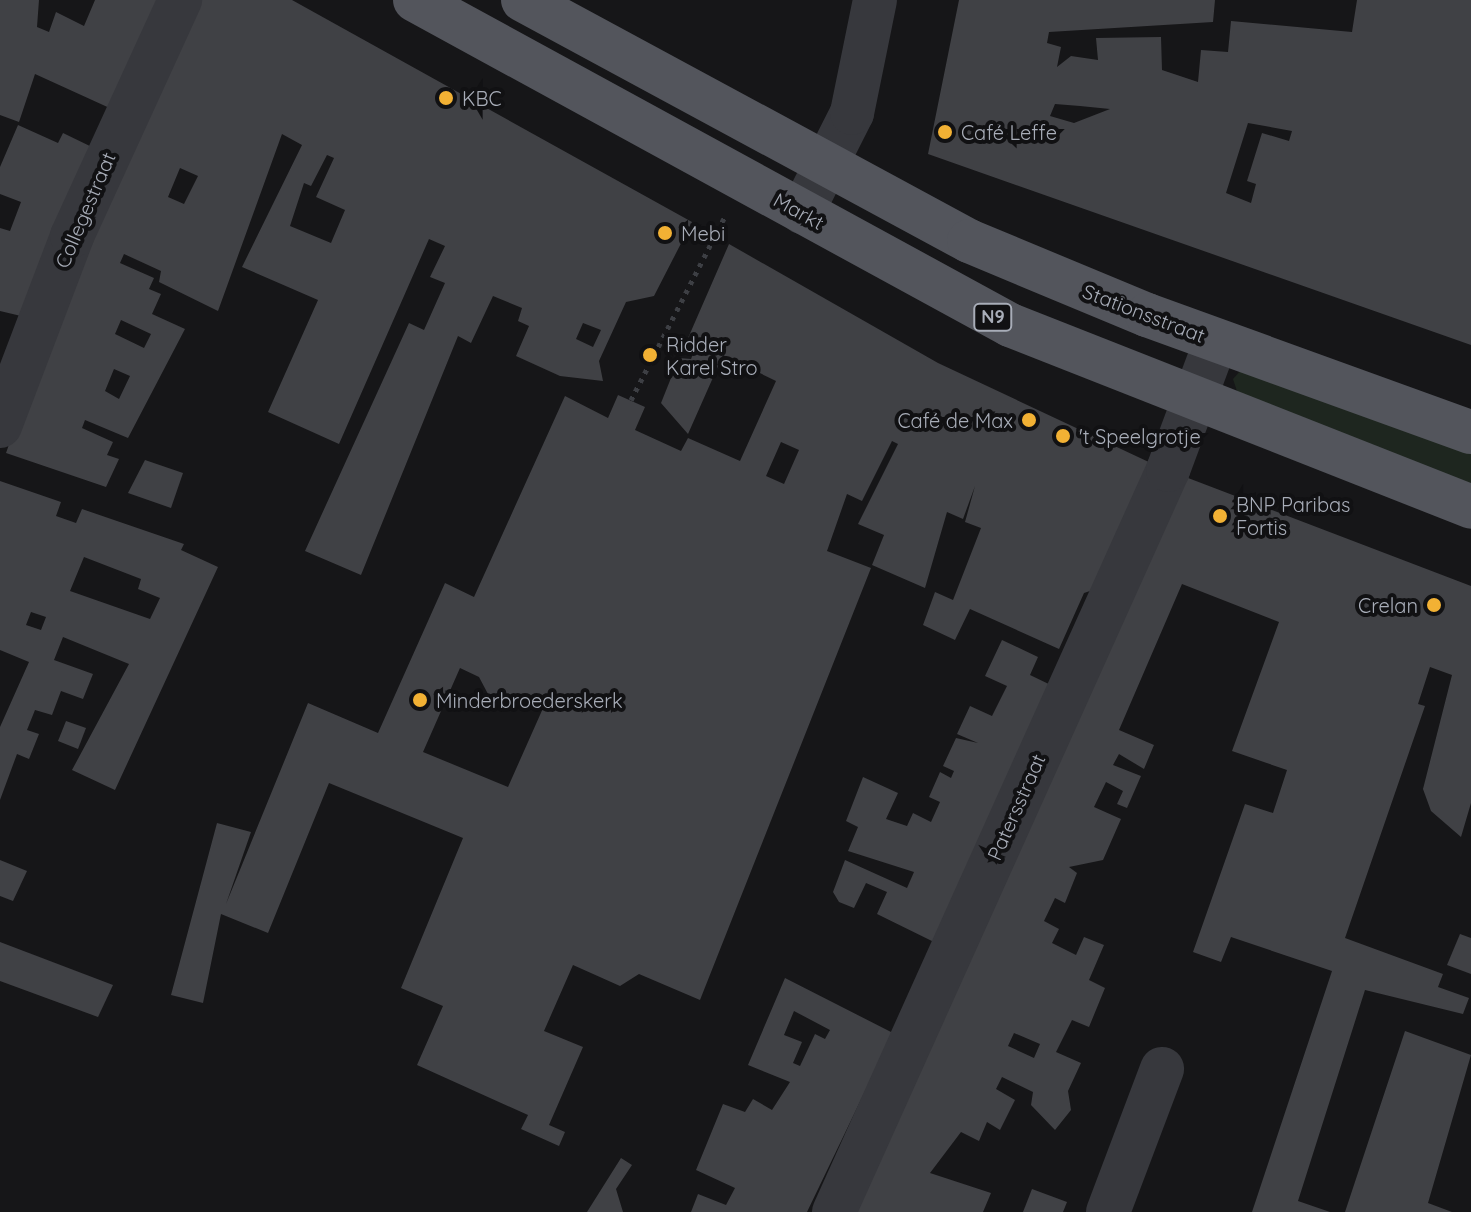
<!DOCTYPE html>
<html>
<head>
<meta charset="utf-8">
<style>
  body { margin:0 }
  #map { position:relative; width:1471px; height:1212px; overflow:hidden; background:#161618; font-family:Quicksand,sans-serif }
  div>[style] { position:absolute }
  .green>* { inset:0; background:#1e261f }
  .building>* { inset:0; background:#404145 }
  .path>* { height:5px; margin-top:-2.5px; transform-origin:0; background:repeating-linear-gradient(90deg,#3d3f44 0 4px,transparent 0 10px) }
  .minor>* { height:44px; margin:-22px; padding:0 22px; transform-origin:22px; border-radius:22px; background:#37383d }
  .major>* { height:44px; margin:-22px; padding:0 22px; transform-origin:22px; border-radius:22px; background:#53555c }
  .dots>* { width:22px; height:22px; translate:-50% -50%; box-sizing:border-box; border:4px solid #111113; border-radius:50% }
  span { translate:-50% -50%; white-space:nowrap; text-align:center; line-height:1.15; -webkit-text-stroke:8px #111113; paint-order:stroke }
  .shield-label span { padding:2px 6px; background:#111113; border:2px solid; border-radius:6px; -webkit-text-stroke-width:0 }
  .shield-label { font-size:18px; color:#a8adb8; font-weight:700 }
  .poi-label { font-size:20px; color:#a8adb8 }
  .left { translate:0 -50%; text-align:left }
  .right { translate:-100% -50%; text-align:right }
  .street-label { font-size:20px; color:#a8adb8 }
</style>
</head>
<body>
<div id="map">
  <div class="green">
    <div style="clip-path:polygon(1241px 370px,1471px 448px,1471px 484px,1240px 400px,1233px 379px)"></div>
  </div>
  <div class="building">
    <div style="clip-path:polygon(0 0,39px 0,37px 27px,49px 32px,56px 12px,84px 26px,95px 0,166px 0,114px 110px,35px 74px,19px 122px,0 115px)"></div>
    <div style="clip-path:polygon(evenodd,193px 0,292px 0,692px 222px,654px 296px,626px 302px,599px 361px,603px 381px,560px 376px,516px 356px,529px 326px,518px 321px,522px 308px,493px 296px,471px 343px,458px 336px,361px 575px,305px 551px,409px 323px,424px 330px,445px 283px,430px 277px,445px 246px,429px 239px,339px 444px,268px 412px,318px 300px,242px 267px,302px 145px,282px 134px,218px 311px,159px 282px,161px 271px,124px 254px,120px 263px,154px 278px,149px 289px,161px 294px,152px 314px,185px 329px,128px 438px,85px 420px,82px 428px,113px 442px,107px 455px,119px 459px,106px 487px,6px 453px,57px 308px,193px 0,327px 155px,334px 158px,316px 197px,345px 210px,331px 243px,290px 226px,304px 183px,311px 186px,327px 155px,193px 0,180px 168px,198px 176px,184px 204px,168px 197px,180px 168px,193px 0,121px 320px,151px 334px,144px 348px,115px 334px,121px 320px,193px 0,583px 323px,601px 330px,593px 347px,576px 339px,583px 323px,193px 0,114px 369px,130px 376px,119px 399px,105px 391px,114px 369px)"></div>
    <div style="clip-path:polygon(evenodd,959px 0,1215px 0,1213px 22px,1049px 32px,1047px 43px,1061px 47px,1057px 67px,1071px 56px,1098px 60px,1096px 38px,1161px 37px,1162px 70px,1198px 82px,1201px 50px,1228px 52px,1231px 21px,1352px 32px,1357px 0,1471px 0,1471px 345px,928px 154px,959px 0,1055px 104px,1080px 106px,1110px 109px,1074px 123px,1050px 116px,1055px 104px,959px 0,1248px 123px,1292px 131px,1289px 141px,1262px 133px,1247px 181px,1256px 184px,1251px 203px,1226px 193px,1248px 123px)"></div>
    <div style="clip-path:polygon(18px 125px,58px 143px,63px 133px,96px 149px,21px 316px,0 311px,0 228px,10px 231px,21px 202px,0 194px,0 167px)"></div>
    <div style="clip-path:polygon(evenodd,729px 244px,938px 363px,1153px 464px,1102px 587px,1084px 593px,1059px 649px,970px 609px,955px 640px,923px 625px,935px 592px,953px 600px,981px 528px,965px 522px,975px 486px,963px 519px,947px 512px,925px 588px,872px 565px,884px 535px,858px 524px,898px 444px,892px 441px,862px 501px,847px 494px,827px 551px,871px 568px,700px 1000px,639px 974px,620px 986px,573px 965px,544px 1031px,583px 1047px,549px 1125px,565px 1132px,559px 1146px,521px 1129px,528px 1115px,417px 1065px,443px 1006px,401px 988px,463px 838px,329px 783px,268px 933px,221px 914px,203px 1003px,171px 995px,217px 823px,251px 832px,226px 904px,308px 703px,378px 733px,445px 583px,474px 597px,565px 396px,608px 418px,618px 395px,645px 407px,635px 430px,681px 451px,688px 438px,740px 461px,776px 381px,723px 355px,688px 434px,661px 403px,679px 358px,691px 359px,695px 349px,685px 345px,729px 244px,781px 442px,799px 450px,784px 484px,766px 476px,781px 442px,729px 244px,460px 668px,479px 677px,488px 694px,544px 706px,508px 787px,423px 752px,460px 668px)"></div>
    <div style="clip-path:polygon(145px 460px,183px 473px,171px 508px,128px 493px)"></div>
    <div style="clip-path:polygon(evenodd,1175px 473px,1471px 586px,1471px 803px,1461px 837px,1431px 811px,1423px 789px,1452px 675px,1430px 667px,1418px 704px,1425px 706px,1345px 938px,1443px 974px,1438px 987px,1469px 998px,1463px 1014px,1365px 990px,1298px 1201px,1330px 1212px,1252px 1212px,1332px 971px,1231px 937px,1221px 962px,1193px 952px,1245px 804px,1273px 813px,1287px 770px,1232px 751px,1279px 622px,1182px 584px,1119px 730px,1154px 745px,1144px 769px,1119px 754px,1113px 765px,1141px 776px,1127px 808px,1117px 804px,1123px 791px,1106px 782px,1094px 807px,1121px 819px,1103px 860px,1069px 867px,1077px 873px,1065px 903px,1055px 898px,1044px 921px,1059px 929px,1052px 943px,1076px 955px,1084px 937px,1104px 945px,1089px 980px,1105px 988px,1089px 1027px,1072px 1020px,1056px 1052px,1081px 1063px,1068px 1091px,1071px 1110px,1055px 1130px,1031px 1105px,1033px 1092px,1002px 1077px,996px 1089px,1015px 1100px,1000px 1130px,987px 1122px,979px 1141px,961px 1132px,930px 1173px,991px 1193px,983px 1212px,839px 1212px,1175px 473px,1014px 1033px,1040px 1044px,1034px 1058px,1008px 1046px,1014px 1033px)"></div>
    <div style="clip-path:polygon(evenodd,0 481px,61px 502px,56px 516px,76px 523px,82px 509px,184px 544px,181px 550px,218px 567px,115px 790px,72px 770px,129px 664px,63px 637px,54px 660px,93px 674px,83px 699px,61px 691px,52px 715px,35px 710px,27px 730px,39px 734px,29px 759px,17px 754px,0 800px,0 727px,29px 662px,0 650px,0 481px,84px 557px,141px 579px,138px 589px,160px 598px,150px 619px,70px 591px,84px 557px,0 481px,31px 612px,46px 617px,41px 630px,26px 625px,31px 612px)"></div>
    <div style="clip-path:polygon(1002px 640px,1038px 657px,1030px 675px,1057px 688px,938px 944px,877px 914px,887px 892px,866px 883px,854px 908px,839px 902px,833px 892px,845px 860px,907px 888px,914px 872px,848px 851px,858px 827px,846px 821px,863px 777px,898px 793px,886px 819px,907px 826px,913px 813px,931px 822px,940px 802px,929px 797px,940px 772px,951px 778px,954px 771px,943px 766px,956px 738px,978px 743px,957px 734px,970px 706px,992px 716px,1007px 686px,985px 676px)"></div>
    <div style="clip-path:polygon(66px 721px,86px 728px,78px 749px,58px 741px)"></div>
    <div style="clip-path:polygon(0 860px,27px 871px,13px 901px,0 896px)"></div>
    <div style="clip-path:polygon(1460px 934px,1471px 938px,1471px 974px,1447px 965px)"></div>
    <div style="clip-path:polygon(0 942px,113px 985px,98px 1017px,0 981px)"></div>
    <div style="clip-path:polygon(evenodd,785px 978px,893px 1033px,807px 1212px,691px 1212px,698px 1194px,726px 1205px,735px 1188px,696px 1170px,723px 1104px,745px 1112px,753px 1099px,772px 1110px,790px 1082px,748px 1065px,785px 978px,794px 1011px,830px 1030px,825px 1039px,815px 1034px,800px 1066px,793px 1063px,802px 1042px,784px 1035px,794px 1011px)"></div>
    <div style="clip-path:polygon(1405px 1031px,1471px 1055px,1428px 1203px,1452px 1212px,1345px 1212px)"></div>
    <div style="clip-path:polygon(621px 1158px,632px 1165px,616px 1189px,623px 1212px,587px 1212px)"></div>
    <div style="clip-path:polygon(1032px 1189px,1067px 1202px,1063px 1212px,1023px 1212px)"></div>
  </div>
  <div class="path">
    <div style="left:631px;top:400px;width:207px;rotate:-62.9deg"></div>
  </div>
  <div class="minor">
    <div style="left:802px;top:212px;width:111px;rotate:-63.2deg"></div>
    <div style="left:852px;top:113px;width:115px;rotate:-78.5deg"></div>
    <div style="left:0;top:426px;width:203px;rotate:-69.2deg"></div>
    <div style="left:72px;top:236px;width:260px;rotate:-65.4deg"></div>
    <div style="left:834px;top:1212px;width:814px;rotate:-65.77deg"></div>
    <div style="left:1168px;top:470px;width:138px;rotate:-69.6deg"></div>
    <div style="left:1108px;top:1212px;width:153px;rotate:-69.3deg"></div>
  </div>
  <div class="major">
    <div style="left:415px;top:0;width:678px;rotate:28.64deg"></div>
    <div style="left:1010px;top:325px;width:496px;rotate:21.5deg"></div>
    <div style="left:523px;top:0;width:507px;rotate:28.38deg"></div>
    <div style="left:969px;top:241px;width:193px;rotate:22.6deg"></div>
    <div style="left:1147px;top:315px;width:344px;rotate:19.9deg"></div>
  </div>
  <div class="dots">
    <div style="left:446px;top:98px;background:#f2b134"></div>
    <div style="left:945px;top:132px;background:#f2b134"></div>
    <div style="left:665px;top:233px;background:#f2b134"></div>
    <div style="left:650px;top:355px;background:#f2b134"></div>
    <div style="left:1029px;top:420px;background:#f2b134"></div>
    <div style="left:1063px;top:436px;background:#f2b134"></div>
    <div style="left:1220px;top:516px;background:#f2b134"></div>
    <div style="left:1434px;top:605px;background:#f2b134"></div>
    <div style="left:420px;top:700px;background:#f2b134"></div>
  </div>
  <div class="shield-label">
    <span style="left:993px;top:317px">N9</span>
  </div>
  <div class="poi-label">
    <span class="left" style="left:462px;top:98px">KBC</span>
    <span class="left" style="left:961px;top:132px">Café Leffe</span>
    <span class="left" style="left:681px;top:233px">Mebi</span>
    <span class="left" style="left:666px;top:356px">Ridder<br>Karel Stro</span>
    <span class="right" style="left:1013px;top:420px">Café de Max</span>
    <span class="left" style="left:1079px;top:436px">'t Speelgrotje</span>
    <span class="left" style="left:1236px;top:516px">BNP Paribas<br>Fortis</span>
    <span class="right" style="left:1418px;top:605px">Crelan</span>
    <span class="left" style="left:436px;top:700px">Minderbroederskerk</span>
  </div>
  <div class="street-label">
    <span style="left:85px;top:210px;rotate:-67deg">Collegestraat</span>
    <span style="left:799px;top:211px;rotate:29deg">Markt</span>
    <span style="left:1144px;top:313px;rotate:21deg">Stationsstraat</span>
    <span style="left:1016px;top:807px;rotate:-66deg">Patersstraat</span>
  </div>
</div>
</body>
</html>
